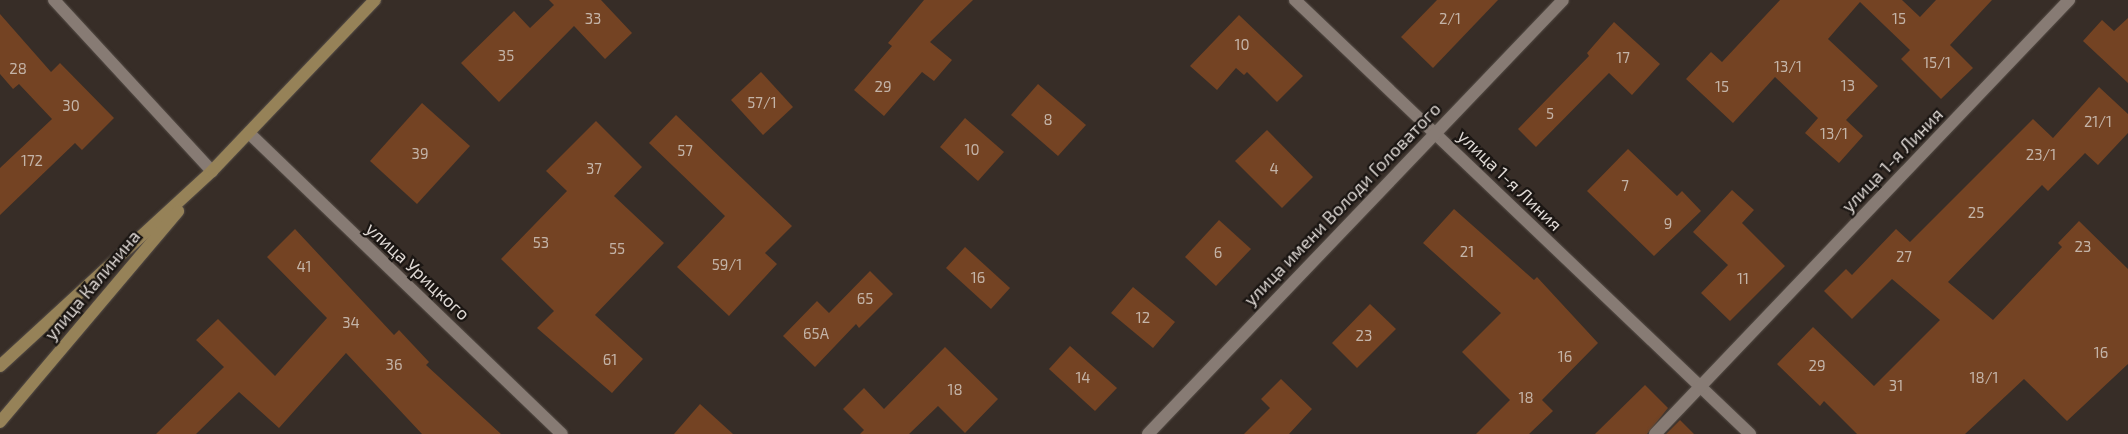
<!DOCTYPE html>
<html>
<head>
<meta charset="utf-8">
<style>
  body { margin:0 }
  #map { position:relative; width:2128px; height:434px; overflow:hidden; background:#372d27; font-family:"Exo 2",sans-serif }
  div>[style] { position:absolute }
  .building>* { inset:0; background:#744323 }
  .roads { filter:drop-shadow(0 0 1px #544c46) drop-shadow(0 0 1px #544c46) }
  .minor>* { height:12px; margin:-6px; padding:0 6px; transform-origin:6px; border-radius:6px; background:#877b74 }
  .secondary>* { height:12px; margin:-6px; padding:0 6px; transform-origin:6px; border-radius:6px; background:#968258 }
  span { translate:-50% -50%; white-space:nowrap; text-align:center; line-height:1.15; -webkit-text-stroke:4.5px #1b1613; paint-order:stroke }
  .number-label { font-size:15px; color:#c4b4a8 }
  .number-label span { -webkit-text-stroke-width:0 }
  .street-label { font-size:18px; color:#dfd9d5 }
</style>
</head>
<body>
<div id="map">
  <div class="building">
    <div style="clip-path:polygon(549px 0,601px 0,632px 33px,605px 59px,574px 26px,499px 102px,461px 63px,514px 11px,530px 28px,554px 5px)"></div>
    <div style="clip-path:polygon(924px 0,973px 0,930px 42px,952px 60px,934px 81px,922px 72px,884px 116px,854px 90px,892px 46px,888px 43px)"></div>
    <div style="clip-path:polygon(1437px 0,1498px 0,1433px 68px,1401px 37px)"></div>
    <div style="clip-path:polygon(1780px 0,1902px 0,1920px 17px,1936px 0,1992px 0,1950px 45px,1973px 68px,1941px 99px,1901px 59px,1910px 50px,1860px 2px,1828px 39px,1878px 86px,1846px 120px,1863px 136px,1839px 163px,1805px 133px,1818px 118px,1775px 77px,1733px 123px,1686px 79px,1711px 52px,1722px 62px)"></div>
    <div style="clip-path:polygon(0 14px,51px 72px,60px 63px,114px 118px,82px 150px,75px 143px,0 215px,0 168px,52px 119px,19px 84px,13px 89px,0 74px)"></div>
    <div style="clip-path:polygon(1239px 15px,1303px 76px,1277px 102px,1247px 72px,1244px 75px,1236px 68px,1217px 90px,1190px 66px)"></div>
    <div style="clip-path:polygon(2128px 18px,2128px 83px,2083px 41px,2102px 20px,2114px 31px)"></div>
    <div style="clip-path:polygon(1614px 22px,1660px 64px,1632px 95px,1609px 73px,1536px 147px,1518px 129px,1589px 56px,1587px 53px)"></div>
    <div style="clip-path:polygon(761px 72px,793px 107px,763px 135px,731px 100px)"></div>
    <div style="clip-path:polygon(1038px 84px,1086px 125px,1058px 156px,1011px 115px)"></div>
    <div style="clip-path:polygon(2099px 87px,2128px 114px,2128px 133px,2098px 165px,2085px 153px,2048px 191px,2042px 185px,1948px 282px,1993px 320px,2062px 247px,2058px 243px,2079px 221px,2128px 269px,2128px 364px,2067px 421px,2024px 379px,1965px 434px,1857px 434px,1824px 401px,1820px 406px,1777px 364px,1813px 327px,1874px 386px,1940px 320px,1892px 279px,1852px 319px,1824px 291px,1846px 269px,1852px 275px,1896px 229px,1910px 242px,2033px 119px,2053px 138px)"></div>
    <div style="clip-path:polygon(422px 103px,470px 146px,417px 204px,370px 161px)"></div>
    <div style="clip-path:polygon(676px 115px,792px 226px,765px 253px,777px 264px,729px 316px,677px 267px,725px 216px,649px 143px)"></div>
    <div style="clip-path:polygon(965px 118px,1004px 152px,978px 181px,940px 147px)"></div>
    <div style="clip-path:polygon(596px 121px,642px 167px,614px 196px,664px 243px,595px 315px,643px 359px,612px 393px,537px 328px,554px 311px,501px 259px,567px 191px,546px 171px)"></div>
    <div style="clip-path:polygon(1267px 130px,1313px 177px,1282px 208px,1235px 161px)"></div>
    <div style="clip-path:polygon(1628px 149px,1677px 196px,1682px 191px,1701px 211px,1654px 256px,1587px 191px)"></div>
    <div style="clip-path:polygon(1732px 190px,1754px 210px,1742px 223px,1785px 266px,1730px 321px,1701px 293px,1728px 265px,1693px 232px)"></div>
    <div style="clip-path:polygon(1454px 209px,1534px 280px,1537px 277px,1598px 343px,1542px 400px,1553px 411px,1529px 434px,1476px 434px,1510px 400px,1462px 352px,1501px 313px,1423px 243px)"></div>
    <div style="clip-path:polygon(1219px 220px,1251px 249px,1216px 286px,1185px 257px)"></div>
    <div style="clip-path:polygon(295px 229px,394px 335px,399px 330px,429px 362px,426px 365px,501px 434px,422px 434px,346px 353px,279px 428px,239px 392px,196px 434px,156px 434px,224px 367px,196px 340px,218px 319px,275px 376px,327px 318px,267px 257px)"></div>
    <div style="clip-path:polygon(965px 247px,1010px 288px,991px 309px,946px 268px)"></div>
    <div style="clip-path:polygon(870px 271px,893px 294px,859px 328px,856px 324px,815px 367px,783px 336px,817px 301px,829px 313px)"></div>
    <div style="clip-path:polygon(1133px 287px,1175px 322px,1153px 348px,1111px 313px)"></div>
    <div style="clip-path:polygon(1370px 304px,1396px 329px,1357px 368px,1332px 343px)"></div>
    <div style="clip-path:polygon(1070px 346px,1117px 388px,1095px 411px,1049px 369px)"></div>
    <div style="clip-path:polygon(945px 347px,998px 399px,965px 433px,938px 406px,909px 434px,860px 434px,864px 430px,843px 409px,864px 388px,884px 409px)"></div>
    <div style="clip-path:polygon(1281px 379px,1312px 409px,1289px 434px,1244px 434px,1270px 408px,1261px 399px)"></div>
    <div style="clip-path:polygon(1645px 385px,1668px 408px,1647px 434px,1595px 434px)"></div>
    <div style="clip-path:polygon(700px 404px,733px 434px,674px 434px)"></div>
    <div style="clip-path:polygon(1680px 420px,1694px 434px,1666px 434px)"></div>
  </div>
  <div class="roads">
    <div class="minor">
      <div style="left:54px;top:0;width:233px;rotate:47.3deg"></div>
      <div style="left:1295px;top:0;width:629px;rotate:43.65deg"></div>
      <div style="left:249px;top:133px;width:434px;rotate:43.9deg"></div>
      <div style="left:1148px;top:434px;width:600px;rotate:-46.28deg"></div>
      <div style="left:1655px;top:434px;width:600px;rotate:-46.35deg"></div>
    </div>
    <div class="secondary">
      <div style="left:0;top:366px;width:288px;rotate:-42.6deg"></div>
      <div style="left:212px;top:171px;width:236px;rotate:-46.4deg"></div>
      <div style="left:0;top:422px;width:276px;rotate:-49.8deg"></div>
    </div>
  </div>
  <div class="number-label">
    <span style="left:593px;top:19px">33</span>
    <span style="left:1450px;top:19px">2/1</span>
    <span style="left:1899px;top:19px">15</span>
    <span style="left:1242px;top:45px">10</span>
    <span style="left:506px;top:56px">35</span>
    <span style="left:1623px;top:58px">17</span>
    <span style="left:1937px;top:63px">15/1</span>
    <span style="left:1788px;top:67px">13/1</span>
    <span style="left:18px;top:69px">28</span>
    <span style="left:1848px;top:86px">13</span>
    <span style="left:883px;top:87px">29</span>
    <span style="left:1722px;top:87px">15</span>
    <span style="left:762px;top:103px">57/1</span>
    <span style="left:71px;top:106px">30</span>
    <span style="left:1550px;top:114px">5</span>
    <span style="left:1048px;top:120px">8</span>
    <span style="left:2098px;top:122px">21/1</span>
    <span style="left:1834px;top:134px">13/1</span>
    <span style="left:972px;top:150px">10</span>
    <span style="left:685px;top:151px">57</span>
    <span style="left:420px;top:154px">39</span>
    <span style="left:2041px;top:155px">23/1</span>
    <span style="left:32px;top:161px">172</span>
    <span style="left:594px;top:169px">37</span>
    <span style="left:1274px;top:169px">4</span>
    <span style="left:1625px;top:186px">7</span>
    <span style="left:1976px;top:213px">25</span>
    <span style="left:1668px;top:224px">9</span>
    <span style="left:541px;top:243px">53</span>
    <span style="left:2083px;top:247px">23</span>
    <span style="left:617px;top:249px">55</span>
    <span style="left:1467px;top:252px">21</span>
    <span style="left:1218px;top:253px">6</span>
    <span style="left:1904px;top:257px">27</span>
    <span style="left:727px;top:265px">59/1</span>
    <span style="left:304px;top:267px">41</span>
    <span style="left:978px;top:278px">16</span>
    <span style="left:1743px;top:279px">11</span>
    <span style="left:865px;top:299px">65</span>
    <span style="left:1143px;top:318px">12</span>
    <span style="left:351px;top:323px">34</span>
    <span style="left:816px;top:334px">65А</span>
    <span style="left:1364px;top:336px">23</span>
    <span style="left:2101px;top:353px">16</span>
    <span style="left:1565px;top:357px">16</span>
    <span style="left:610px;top:360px">61</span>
    <span style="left:394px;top:365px">36</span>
    <span style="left:1817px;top:366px">29</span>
    <span style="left:1083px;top:378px">14</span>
    <span style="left:1984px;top:378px">18/1</span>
    <span style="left:1896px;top:386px">31</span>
    <span style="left:955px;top:390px">18</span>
    <span style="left:1526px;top:398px">18</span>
  </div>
  <div class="street-label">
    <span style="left:1892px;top:160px;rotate:-46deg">улица 1-я Линия</span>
    <span style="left:1510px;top:180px;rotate:44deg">улица 1-я Линия</span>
    <span style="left:1342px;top:204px;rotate:-46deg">улица имени Володи Головатого</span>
    <span style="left:418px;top:271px;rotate:43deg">улица Урицкого</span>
    <span style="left:92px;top:285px;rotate:-50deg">улица Калинина</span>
  </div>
</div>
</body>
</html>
